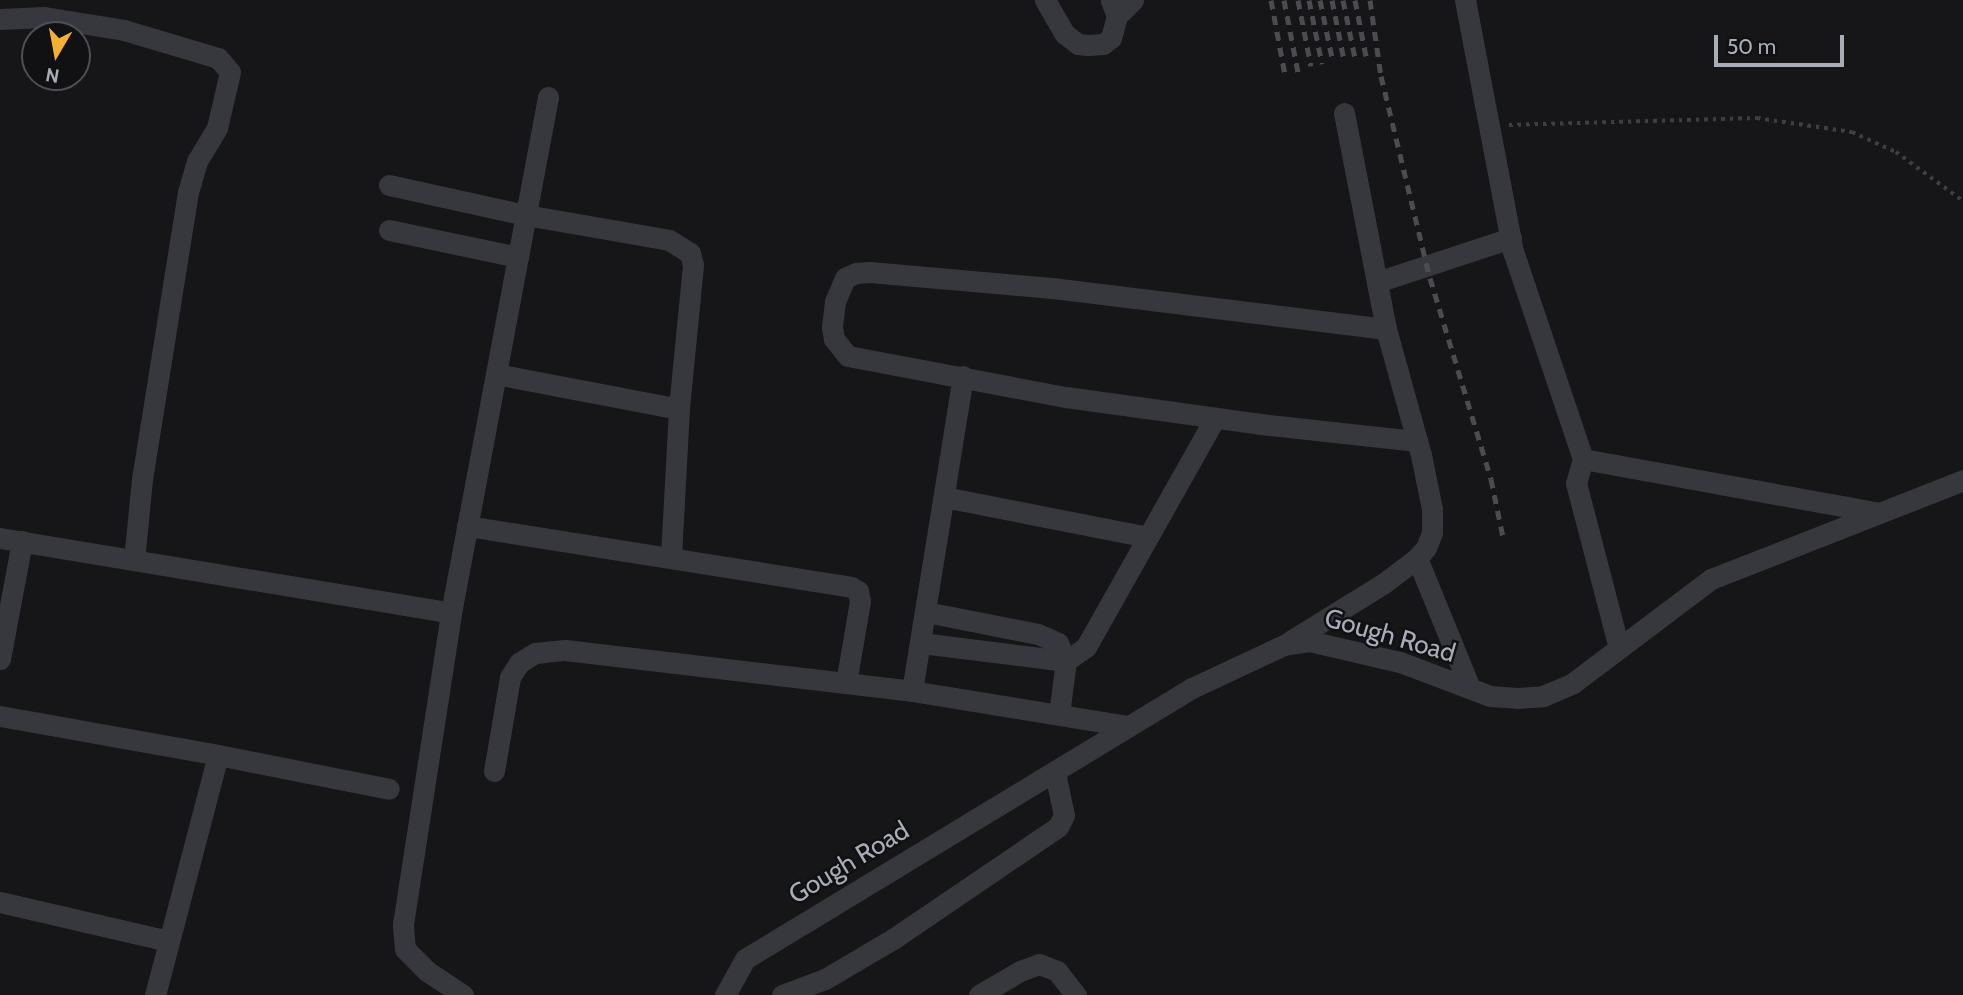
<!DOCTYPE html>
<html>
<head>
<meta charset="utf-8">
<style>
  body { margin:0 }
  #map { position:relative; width:1963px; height:995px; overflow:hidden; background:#161618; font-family:Cabin,sans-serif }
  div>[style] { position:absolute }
  .path>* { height:3.5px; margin-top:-1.75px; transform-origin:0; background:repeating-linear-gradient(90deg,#3d3f44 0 3.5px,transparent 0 8.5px) }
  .minor>* { height:21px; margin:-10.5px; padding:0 10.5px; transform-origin:10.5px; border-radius:10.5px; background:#37383d }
  .rail>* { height:5px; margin-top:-2.5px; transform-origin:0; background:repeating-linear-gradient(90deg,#4a4c52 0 9px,transparent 0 16px) }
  span { translate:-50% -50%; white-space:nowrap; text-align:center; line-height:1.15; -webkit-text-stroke:5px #111113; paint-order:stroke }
  .street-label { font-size:26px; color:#a8adb8 }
  .north { position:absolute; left:21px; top:21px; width:70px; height:70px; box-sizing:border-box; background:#111113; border:2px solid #4d4f55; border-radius:50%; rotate:190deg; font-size:19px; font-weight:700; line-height:28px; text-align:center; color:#a8adb8 }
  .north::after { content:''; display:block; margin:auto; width:24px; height:32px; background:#f2b134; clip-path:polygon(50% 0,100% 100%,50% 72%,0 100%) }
  .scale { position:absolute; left:1714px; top:35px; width:130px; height:32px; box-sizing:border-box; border:4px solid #a8adb8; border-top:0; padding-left:9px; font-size:21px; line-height:24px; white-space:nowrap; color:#a8adb8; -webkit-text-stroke:5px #111113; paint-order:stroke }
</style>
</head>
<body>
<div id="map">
  <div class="path">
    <div style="left:1509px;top:125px;width:248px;rotate:-1.6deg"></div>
    <div style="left:1757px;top:118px;width:96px;rotate:8.4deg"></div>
    <div style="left:1852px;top:132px;width:48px;rotate:24.4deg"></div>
    <div style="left:1896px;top:152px;width:83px;rotate:36.2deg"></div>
  </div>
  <div class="minor">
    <div style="left:1045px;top:0;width:39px;rotate:60deg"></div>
    <div style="left:1065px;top:34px;width:16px;rotate:38deg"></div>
    <div style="left:1078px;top:44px;width:10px;rotate:6deg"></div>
    <div style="left:1088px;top:45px;width:15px;rotate:-4deg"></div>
    <div style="left:1103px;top:44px;width:10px;rotate:-37deg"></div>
    <div style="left:1111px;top:38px;width:23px;rotate:-75deg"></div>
    <div style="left:1117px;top:16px;width:17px;rotate:-111deg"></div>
    <div style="left:1465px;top:0;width:256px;rotate:79.2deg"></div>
    <div style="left:1513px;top:251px;width:219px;rotate:71.4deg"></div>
    <div style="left:1583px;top:459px;width:25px;rotate:106deg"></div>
    <div style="left:1576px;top:483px;width:171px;rotate:75.4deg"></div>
    <div style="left:1117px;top:16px;width:23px;rotate:-45deg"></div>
    <div style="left:0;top:19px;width:44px;rotate:-2.6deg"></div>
    <div style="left:44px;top:17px;width:81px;rotate:9.2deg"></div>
    <div style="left:124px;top:30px;width:98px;rotate:16.6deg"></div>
    <div style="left:218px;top:58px;width:18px;rotate:49deg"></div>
    <div style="left:230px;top:72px;width:57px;rotate:103.1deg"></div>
    <div style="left:217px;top:128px;width:39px;rotate:121deg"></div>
    <div style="left:197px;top:161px;width:32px;rotate:106deg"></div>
    <div style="left:188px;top:192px;width:291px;rotate:99.1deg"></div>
    <div style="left:142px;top:479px;width:81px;rotate:95.6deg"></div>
    <div style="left:389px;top:185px;width:140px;rotate:12.4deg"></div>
    <div style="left:526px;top:215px;width:145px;rotate:9.9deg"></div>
    <div style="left:669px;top:240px;width:25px;rotate:32deg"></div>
    <div style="left:690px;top:253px;width:12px;rotate:76deg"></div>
    <div style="left:693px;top:265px;width:145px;rotate:95.6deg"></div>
    <div style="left:679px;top:409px;width:149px;rotate:93.1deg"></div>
    <div style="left:389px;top:230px;width:132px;rotate:11.8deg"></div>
    <div style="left:1377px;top:282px;width:141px;rotate:-18.2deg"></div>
    <div style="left:1386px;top:329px;width:337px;rotate:-173deg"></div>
    <div style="left:1052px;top:288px;width:183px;rotate:-175deg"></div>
    <div style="left:870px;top:272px;width:14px;rotate:176deg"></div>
    <div style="left:856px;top:273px;width:12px;rotate:156deg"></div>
    <div style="left:845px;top:278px;width:26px;rotate:113deg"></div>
    <div style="left:835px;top:302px;width:25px;rotate:97deg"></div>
    <div style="left:832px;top:327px;width:12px;rotate:81deg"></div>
    <div style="left:834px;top:339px;width:22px;rotate:51deg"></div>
    <div style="left:848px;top:356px;width:222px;rotate:10.7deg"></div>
    <div style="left:1066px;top:397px;width:196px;rotate:7.9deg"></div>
    <div style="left:1260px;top:424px;width:158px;rotate:6.2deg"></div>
    <div style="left:496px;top:374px;width:186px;rotate:10.8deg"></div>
    <div style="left:1583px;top:459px;width:298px;rotate:10.3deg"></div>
    <div style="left:944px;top:497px;width:207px;rotate:11.1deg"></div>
    <div style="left:467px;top:526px;width:389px;rotate:9deg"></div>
    <div style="left:851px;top:587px;width:8px;rotate:30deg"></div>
    <div style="left:858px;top:591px;width:10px;rotate:79deg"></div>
    <div style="left:860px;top:601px;width:83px;rotate:99.7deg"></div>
    <div style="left:0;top:538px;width:457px;rotate:9.4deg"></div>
    <div style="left:1417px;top:558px;width:140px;rotate:67.8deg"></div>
    <div style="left:926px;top:612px;width:114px;rotate:11.1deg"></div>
    <div style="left:1038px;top:634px;width:22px;rotate:24deg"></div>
    <div style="left:1058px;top:643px;width:20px;rotate:66deg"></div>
    <div style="left:1066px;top:661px;width:53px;rotate:97.5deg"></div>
    <div style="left:1289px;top:642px;width:112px;rotate:-31.8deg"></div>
    <div style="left:1384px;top:583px;width:41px;rotate:-37.1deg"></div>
    <div style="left:1417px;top:558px;width:13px;rotate:-48deg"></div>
    <div style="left:1426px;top:548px;width:17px;rotate:-69deg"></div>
    <div style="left:1432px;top:532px;width:23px;rotate:-90deg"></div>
    <div style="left:1432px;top:509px;width:55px;rotate:-101.5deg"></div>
    <div style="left:1421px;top:455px;width:131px;rotate:-105.5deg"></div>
    <div style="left:1386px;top:329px;width:220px;rotate:-101deg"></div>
    <div style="left:921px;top:643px;width:146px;rotate:7.1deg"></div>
    <div style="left:1066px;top:661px;width:24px;rotate:-35deg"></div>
    <div style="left:1086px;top:647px;width:263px;rotate:-60.6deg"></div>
    <div style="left:0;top:659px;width:120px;rotate:-79.4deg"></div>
    <div style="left:912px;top:691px;width:319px;rotate:-80.8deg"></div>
    <div style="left:0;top:716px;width:221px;rotate:10.1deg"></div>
    <div style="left:218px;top:755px;width:248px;rotate:104.7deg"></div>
    <div style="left:218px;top:755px;width:174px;rotate:11.2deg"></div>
    <div style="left:494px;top:771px;width:95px;rotate:-80.3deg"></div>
    <div style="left:510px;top:677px;width:17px;rotate:-57deg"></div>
    <div style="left:519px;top:663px;width:19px;rotate:-32deg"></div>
    <div style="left:535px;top:653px;width:30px;rotate:-6deg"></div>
    <div style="left:565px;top:650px;width:349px;rotate:6.7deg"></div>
    <div style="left:912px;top:691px;width:219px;rotate:9.2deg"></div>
    <div style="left:0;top:902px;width:173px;rotate:13deg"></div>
    <div style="left:463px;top:995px;width:43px;rotate:-146.3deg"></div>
    <div style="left:427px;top:971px;width:31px;rotate:-135deg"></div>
    <div style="left:405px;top:949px;width:25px;rotate:-95deg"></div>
    <div style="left:403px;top:924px;width:315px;rotate:-81.2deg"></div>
    <div style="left:451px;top:613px;width:525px;rotate:-79.35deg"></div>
    <div style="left:725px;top:995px;width:41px;rotate:-60.9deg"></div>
    <div style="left:745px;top:959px;width:523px;rotate:-31.23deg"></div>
    <div style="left:1192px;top:688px;width:102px;rotate:-25.1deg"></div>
    <div style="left:1284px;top:645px;width:25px;rotate:-9deg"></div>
    <div style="left:1309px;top:641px;width:93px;rotate:13deg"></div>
    <div style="left:1400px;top:662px;width:96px;rotate:20.7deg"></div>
    <div style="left:1490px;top:696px;width:27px;rotate:4deg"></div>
    <div style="left:1517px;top:698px;width:26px;rotate:-4deg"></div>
    <div style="left:1543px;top:696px;width:33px;rotate:-23deg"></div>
    <div style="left:1573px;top:683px;width:173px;rotate:-37deg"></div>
    <div style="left:1711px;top:579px;width:271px;rotate:-21.4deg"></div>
    <div style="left:782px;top:995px;width:46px;rotate:-20.4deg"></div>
    <div style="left:825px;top:979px;width:79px;rotate:-30.5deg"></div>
    <div style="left:893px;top:939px;width:199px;rotate:-34.2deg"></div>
    <div style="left:1058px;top:827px;width:13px;rotate:-63deg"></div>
    <div style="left:1064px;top:815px;width:43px;rotate:-102.1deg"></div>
    <div style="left:979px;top:995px;width:48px;rotate:-30.3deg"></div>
    <div style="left:1020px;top:971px;width:20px;rotate:-20deg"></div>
    <div style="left:1039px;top:964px;width:19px;rotate:21deg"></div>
    <div style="left:1057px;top:971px;width:31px;rotate:52deg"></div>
  </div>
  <div class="rail">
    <div style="left:1271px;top:0;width:76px;rotate:79.4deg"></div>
    <div style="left:1284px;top:0;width:73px;rotate:79deg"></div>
    <div style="left:1298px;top:0;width:67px;rotate:78.9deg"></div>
    <div style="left:1309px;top:0;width:65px;rotate:78.5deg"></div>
    <div style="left:1320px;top:0;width:63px;rotate:78.2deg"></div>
    <div style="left:1332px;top:0;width:61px;rotate:78.7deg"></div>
    <div style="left:1343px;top:0;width:59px;rotate:78.3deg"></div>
    <div style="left:1355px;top:0;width:57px;rotate:78.9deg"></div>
    <div style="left:1370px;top:0;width:77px;rotate:81.8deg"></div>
    <div style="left:1381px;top:76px;width:208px;rotate:76.4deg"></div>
    <div style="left:1430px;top:278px;width:210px;rotate:73.1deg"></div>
    <div style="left:1491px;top:479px;width:59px;rotate:78.3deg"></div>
  </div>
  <div class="street-label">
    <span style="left:1390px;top:636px;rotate:16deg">Gough Road</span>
    <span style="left:849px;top:863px;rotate:-31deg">Gough Road</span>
  </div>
  <div class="north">N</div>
  <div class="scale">50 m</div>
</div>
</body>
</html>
